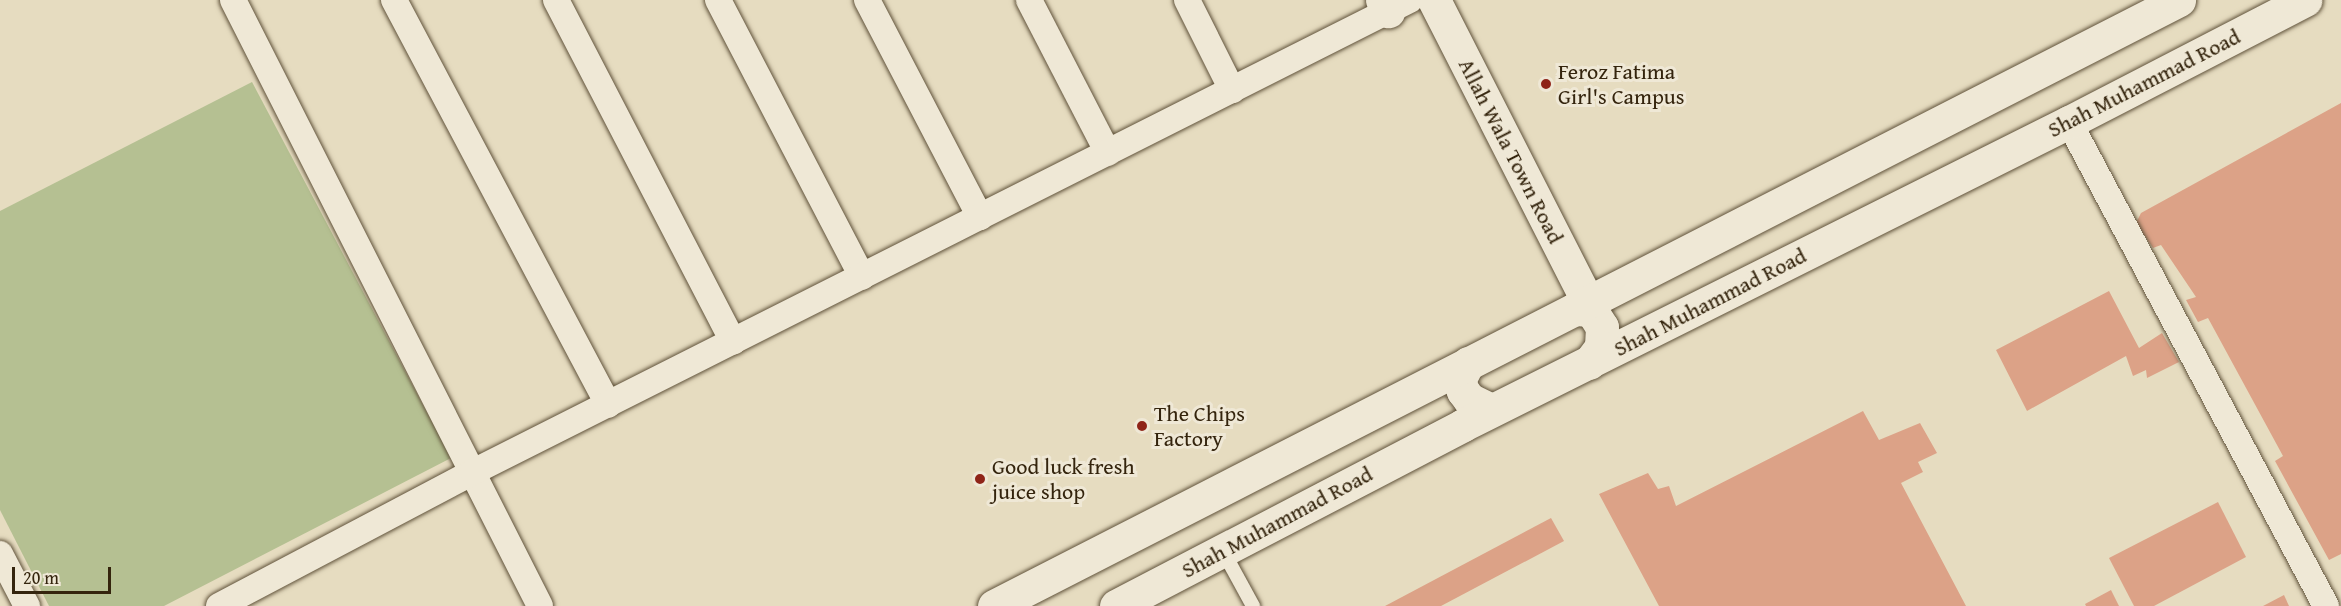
<!DOCTYPE html>
<html>
<head>
<meta charset="utf-8">
<style>
  body { margin:0 }
  #map { position:relative; width:2341px; height:606px; overflow:hidden; background:#e6dcc0; font-family:"Gentium Book Plus",serif }
  div>[style] { position:absolute }
  .green>* { inset:0; background:#b5c092 }
  .building>* { inset:0; background:#dca287 }
  .roads { filter:drop-shadow(0 0 2px #60523a) drop-shadow(0 0 2px #60523a) }
  .service>* { height:14px; margin:-7px; padding:0 7px; transform-origin:7px; border-radius:7px; background:#efe8d6 }
  .minor>* { height:26px; margin:-13px; padding:0 13px; transform-origin:13px; border-radius:13px; background:#efe8d6 }
  .tertiary>* { height:33px; margin:-16.5px; padding:0 16.5px; transform-origin:16.5px; border-radius:16.5px; background:#efe8d6 }
  .secondary>* { height:33px; margin:-16.5px; padding:0 16.5px; transform-origin:16.5px; border-radius:16.5px; background:#efe8d6 }
  .dots>* { width:16px; height:16px; translate:-50% -50%; box-sizing:border-box; border:3px solid #efe8d6; border-radius:50% }
  span { translate:-50% -50%; white-space:nowrap; text-align:center; line-height:1.15; -webkit-text-stroke:6px #efe8d6; paint-order:stroke }
  .poi-label { font-size:22px; color:#34240d }
  .left { translate:0 -50%; text-align:left }
  .street-label { font-size:22px; color:#34240d }
  .scale { position:absolute; left:12px; top:567px; width:99px; height:27px; box-sizing:border-box; border:3px solid #34240d; border-top:0; padding-left:8px; font-size:18px; line-height:21px; white-space:nowrap; color:#34240d; -webkit-text-stroke:4px #efe8d6; paint-order:stroke }
</style>
</head>
<body>
<div id="map">
  <div class="green">
    <div style="clip-path:polygon(252px 82px,451px 458px,164px 606px,49px 606px,0 510px,0 211px)"></div>
  </div>
  <div class="building">
    <div style="clip-path:polygon(2341px 103px,2341px 554px,2329px 560px,2275px 461px,2283px 456px,2208px 318px,2198px 322px,2186px 300px,2196px 297px,2161px 245px,2153px 248px,2136px 223px,2141px 213px)"></div>
    <div style="clip-path:polygon(2109px 291px,2139px 348px,2162px 333px,2179px 362px,2147px 378px,2146px 370px,2133px 376px,2126px 356px,2027px 411px,1996px 350px)"></div>
    <div style="clip-path:polygon(1863px 411px,1879px 440px,1920px 423px,1937px 453px,1918px 462px,1923px 472px,1901px 483px,1966px 606px,1659px 606px,1599px 494px,1648px 473px,1658px 489px,1669px 486px,1676px 506px)"></div>
    <div style="clip-path:polygon(2218px 502px,2246px 557px,2154px 606px,2134px 606px,2109px 558px)"></div>
    <div style="clip-path:polygon(1551px 518px,1564px 541px,1441px 606px,1385px 606px)"></div>
    <div style="clip-path:polygon(2111px 590px,2119px 606px,2086px 606px,2085px 604px)"></div>
    <div style="clip-path:polygon(2284px 595px,2289px 606px,2263px 606px)"></div>
  </div>
  <div class="roads">
    <div class="service">
      <div style="left:1223px;top:551px;width:63px;rotate:61.4deg"></div>
    </div>
    <div class="minor">
      <div style="left:233px;top:0;width:679px;rotate:63.13deg"></div>
      <div style="left:394px;top:0;width:458px;rotate:62.1deg"></div>
      <div style="left:556px;top:0;width:385px;rotate:62.6deg"></div>
      <div style="left:718px;top:0;width:312px;rotate:62.5deg"></div>
      <div style="left:867px;top:0;width:245px;rotate:62.5deg"></div>
      <div style="left:1029px;top:0;width:172px;rotate:62.7deg"></div>
      <div style="left:1187px;top:0;width:101px;rotate:63.4deg"></div>
      <div style="left:2069px;top:122px;width:548px;rotate:62.03deg"></div>
      <div style="left:0;top:554px;width:59px;rotate:62.6deg"></div>
      <div style="left:219px;top:606px;width:287px;rotate:-27.8deg"></div>
      <div style="left:473px;top:472px;width:1049px;rotate:-26.74deg"></div>
    </div>
    <div class="tertiary">
      <div style="left:1575px;top:309px;width:16px;rotate:4deg"></div>
      <div style="left:1591px;top:310px;width:20px;rotate:57deg"></div>
      <div style="left:1602px;top:327px;width:20px;rotate:93deg"></div>
      <div style="left:1601px;top:347px;width:20px;rotate:127deg"></div>
      <div style="left:1468px;top:363px;width:20px;rotate:117deg"></div>
      <div style="left:1459px;top:381px;width:11px;rotate:68deg"></div>
      <div style="left:1463px;top:391px;width:10px;rotate:53deg"></div>
      <div style="left:1469px;top:399px;width:25px;rotate:26deg"></div>
    </div>
    <div class="secondary">
      <div style="left:1382px;top:0;width:13px;rotate:61deg"></div>
      <div style="left:1434px;top:0;width:339px;rotate:63deg"></div>
      <div style="left:994px;top:606px;width:1331px;rotate:-27.08deg"></div>
      <div style="left:1116px;top:606px;width:391px;rotate:-27.5deg"></div>
      <div style="left:1463px;top:425px;width:678px;rotate:-26.57deg"></div>
      <div style="left:2069px;top:122px;width:266px;rotate:-27.3deg"></div>
    </div>
  </div>
  <div class="dots">
    <div style="left:1546px;top:84px;background:#8f2418"></div>
    <div style="left:1142px;top:426px;background:#8f2418"></div>
    <div style="left:980px;top:479px;background:#8f2418"></div>
  </div>
  <div class="poi-label">
    <span class="left" style="left:1558px;top:84px">Feroz Fatima<br>Girl's Campus</span>
    <span class="left" style="left:1154px;top:426px">The Chips<br>Factory</span>
    <span class="left" style="left:992px;top:479px">Good luck fresh<br>juice shop</span>
  </div>
  <div class="street-label">
    <span style="left:2144px;top:83px;rotate:-27deg">Shah Muhammad Road</span>
    <span style="left:1511px;top:151px;rotate:63deg">Allah Wala Town Road</span>
    <span style="left:1710px;top:302px;rotate:-27deg">Shah Muhammad Road</span>
    <span style="left:1277px;top:522px;rotate:-28deg">Shah Muhammad Road</span>
  </div>
  <div class="scale">20 m</div>
</div>
</body>
</html>
